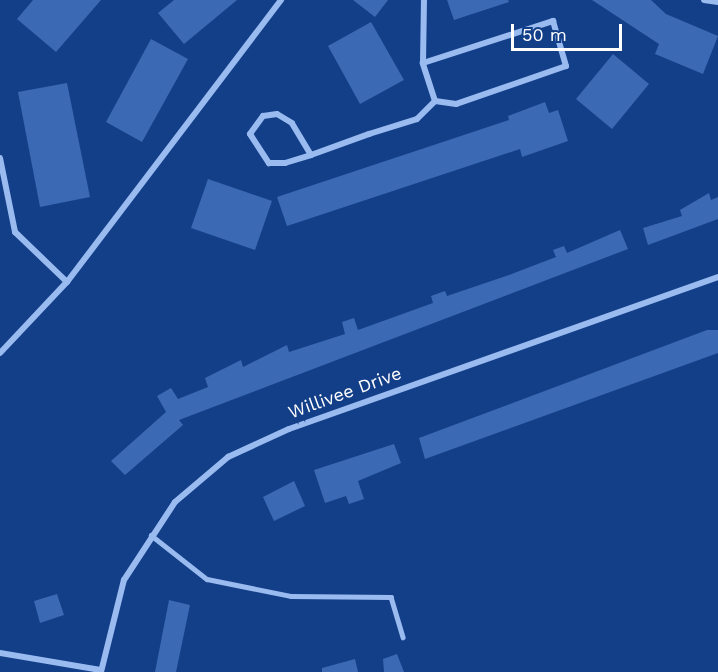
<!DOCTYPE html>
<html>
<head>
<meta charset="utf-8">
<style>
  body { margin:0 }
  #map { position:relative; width:718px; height:672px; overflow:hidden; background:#133f89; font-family:"Work Sans",sans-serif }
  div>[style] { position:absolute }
  .building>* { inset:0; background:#3c69b3 }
  .service>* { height:4.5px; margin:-2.25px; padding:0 2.25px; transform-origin:2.25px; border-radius:2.25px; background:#9abbf0 }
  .minor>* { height:6px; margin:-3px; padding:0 3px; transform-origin:3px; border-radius:3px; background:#9abbf0 }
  span { translate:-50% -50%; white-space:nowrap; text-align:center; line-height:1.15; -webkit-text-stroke:5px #133f89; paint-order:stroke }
  .street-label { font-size:18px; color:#fff }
  .scale { position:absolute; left:511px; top:24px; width:111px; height:27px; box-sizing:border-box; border:3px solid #fff; border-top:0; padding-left:8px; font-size:18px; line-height:21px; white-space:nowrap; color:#fff; -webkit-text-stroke:4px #133f89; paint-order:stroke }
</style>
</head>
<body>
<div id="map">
  <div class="building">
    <div style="clip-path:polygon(33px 0,101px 0,56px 52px,17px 19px)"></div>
    <div style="clip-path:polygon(174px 0,237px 0,184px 44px,158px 13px)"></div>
    <div style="clip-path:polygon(353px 0,388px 0,375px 17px)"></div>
    <div style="clip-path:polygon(447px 0,508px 0,509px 2px,454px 20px)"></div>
    <div style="clip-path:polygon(592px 0,651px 0,666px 14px,718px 36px,703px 74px,655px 54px,659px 44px)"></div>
    <div style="clip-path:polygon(371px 22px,404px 80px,360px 104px,328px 46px)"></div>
    <div style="clip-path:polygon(151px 39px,188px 59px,142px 142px,106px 122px)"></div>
    <div style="clip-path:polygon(613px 54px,649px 84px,612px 129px,576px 99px)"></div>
    <div style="clip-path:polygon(67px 83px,90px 197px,40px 207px,18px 92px)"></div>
    <div style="clip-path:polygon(545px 102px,549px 113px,558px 110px,568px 141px,522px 157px,520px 149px,287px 226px,277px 197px,509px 120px,508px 116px)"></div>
    <div style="clip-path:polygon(208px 179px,272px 201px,255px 250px,191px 228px)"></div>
    <div style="clip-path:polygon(709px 193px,711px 200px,718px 197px,718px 219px,648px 245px,643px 228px,682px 216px,680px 210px)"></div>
    <div style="clip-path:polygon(620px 230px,628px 249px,179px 420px,183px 425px,125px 475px,111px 461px,166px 412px,157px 396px,171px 388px,178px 399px,208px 387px,205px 378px,241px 360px,243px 367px,287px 345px,289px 352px,345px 334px,342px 322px,354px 318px,358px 330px,433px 303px,431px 296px,445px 291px,447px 296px,509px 275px,556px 257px,553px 250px,564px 246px,567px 253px)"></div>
    <div style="clip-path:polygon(707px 330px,718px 330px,718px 353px,425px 459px,419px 438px)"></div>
    <div style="clip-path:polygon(394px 444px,401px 463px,358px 481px,364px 499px,349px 504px,346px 496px,325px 503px,314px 470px)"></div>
    <div style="clip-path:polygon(294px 481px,305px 506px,274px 521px,263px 497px)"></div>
    <div style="clip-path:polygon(57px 594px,64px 615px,40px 623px,34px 601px)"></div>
    <div style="clip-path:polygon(169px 600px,190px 605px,176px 672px,155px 672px)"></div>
    <div style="clip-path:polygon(397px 654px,404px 672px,384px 672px,383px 659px)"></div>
    <div style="clip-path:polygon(355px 659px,358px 672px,322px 672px,322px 668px)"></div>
  </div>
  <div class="service">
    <div style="left:151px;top:535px;width:71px;rotate:38.2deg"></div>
    <div style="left:207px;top:579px;width:86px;rotate:11.4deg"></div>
    <div style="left:291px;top:596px;width:100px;rotate:0.6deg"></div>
    <div style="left:391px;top:597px;width:42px;rotate:73.3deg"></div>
  </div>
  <div class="minor">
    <div style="left:704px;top:0;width:14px;rotate:8deg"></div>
    <div style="left:423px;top:63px;width:137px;rotate:-17.9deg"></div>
    <div style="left:553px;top:21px;width:47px;rotate:73.9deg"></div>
    <div style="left:566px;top:66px;width:116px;rotate:160.9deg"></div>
    <div style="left:456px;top:104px;width:21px;rotate:-172deg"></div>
    <div style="left:311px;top:155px;width:37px;rotate:-121deg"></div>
    <div style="left:292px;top:123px;width:17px;rotate:-149deg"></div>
    <div style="left:277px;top:114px;width:14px;rotate:172deg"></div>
    <div style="left:263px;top:116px;width:22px;rotate:126deg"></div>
    <div style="left:250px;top:134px;width:35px;rotate:57deg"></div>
    <div style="left:269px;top:163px;width:16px"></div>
    <div style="left:285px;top:163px;width:27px;rotate:-17deg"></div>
    <div style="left:311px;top:155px;width:62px;rotate:-19.9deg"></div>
    <div style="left:369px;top:134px;width:50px;rotate:-17.4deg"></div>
    <div style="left:417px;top:119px;width:25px;rotate:-45deg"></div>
    <div style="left:435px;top:101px;width:40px;rotate:-108deg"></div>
    <div style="left:423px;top:63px;width:63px;rotate:-89.1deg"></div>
    <div style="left:0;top:158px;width:76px;rotate:78.5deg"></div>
    <div style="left:15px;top:232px;width:72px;rotate:43.9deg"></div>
    <div style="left:0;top:353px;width:98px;rotate:-46.7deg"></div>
    <div style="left:67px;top:282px;width:354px;rotate:-52.8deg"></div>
    <div style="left:0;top:653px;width:102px;rotate:9.6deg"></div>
    <div style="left:101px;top:672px;width:95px;rotate:-76deg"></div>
    <div style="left:124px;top:580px;width:93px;rotate:-56.8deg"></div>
    <div style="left:175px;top:502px;width:70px;rotate:-40.3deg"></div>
    <div style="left:228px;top:457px;width:67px;rotate:-24.7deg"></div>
    <div style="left:289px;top:429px;width:455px;rotate:-19.5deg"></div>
  </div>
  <div class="street-label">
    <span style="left:345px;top:393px;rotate:-20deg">Willivee Drive</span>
  </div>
  <div class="scale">50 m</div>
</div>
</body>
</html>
